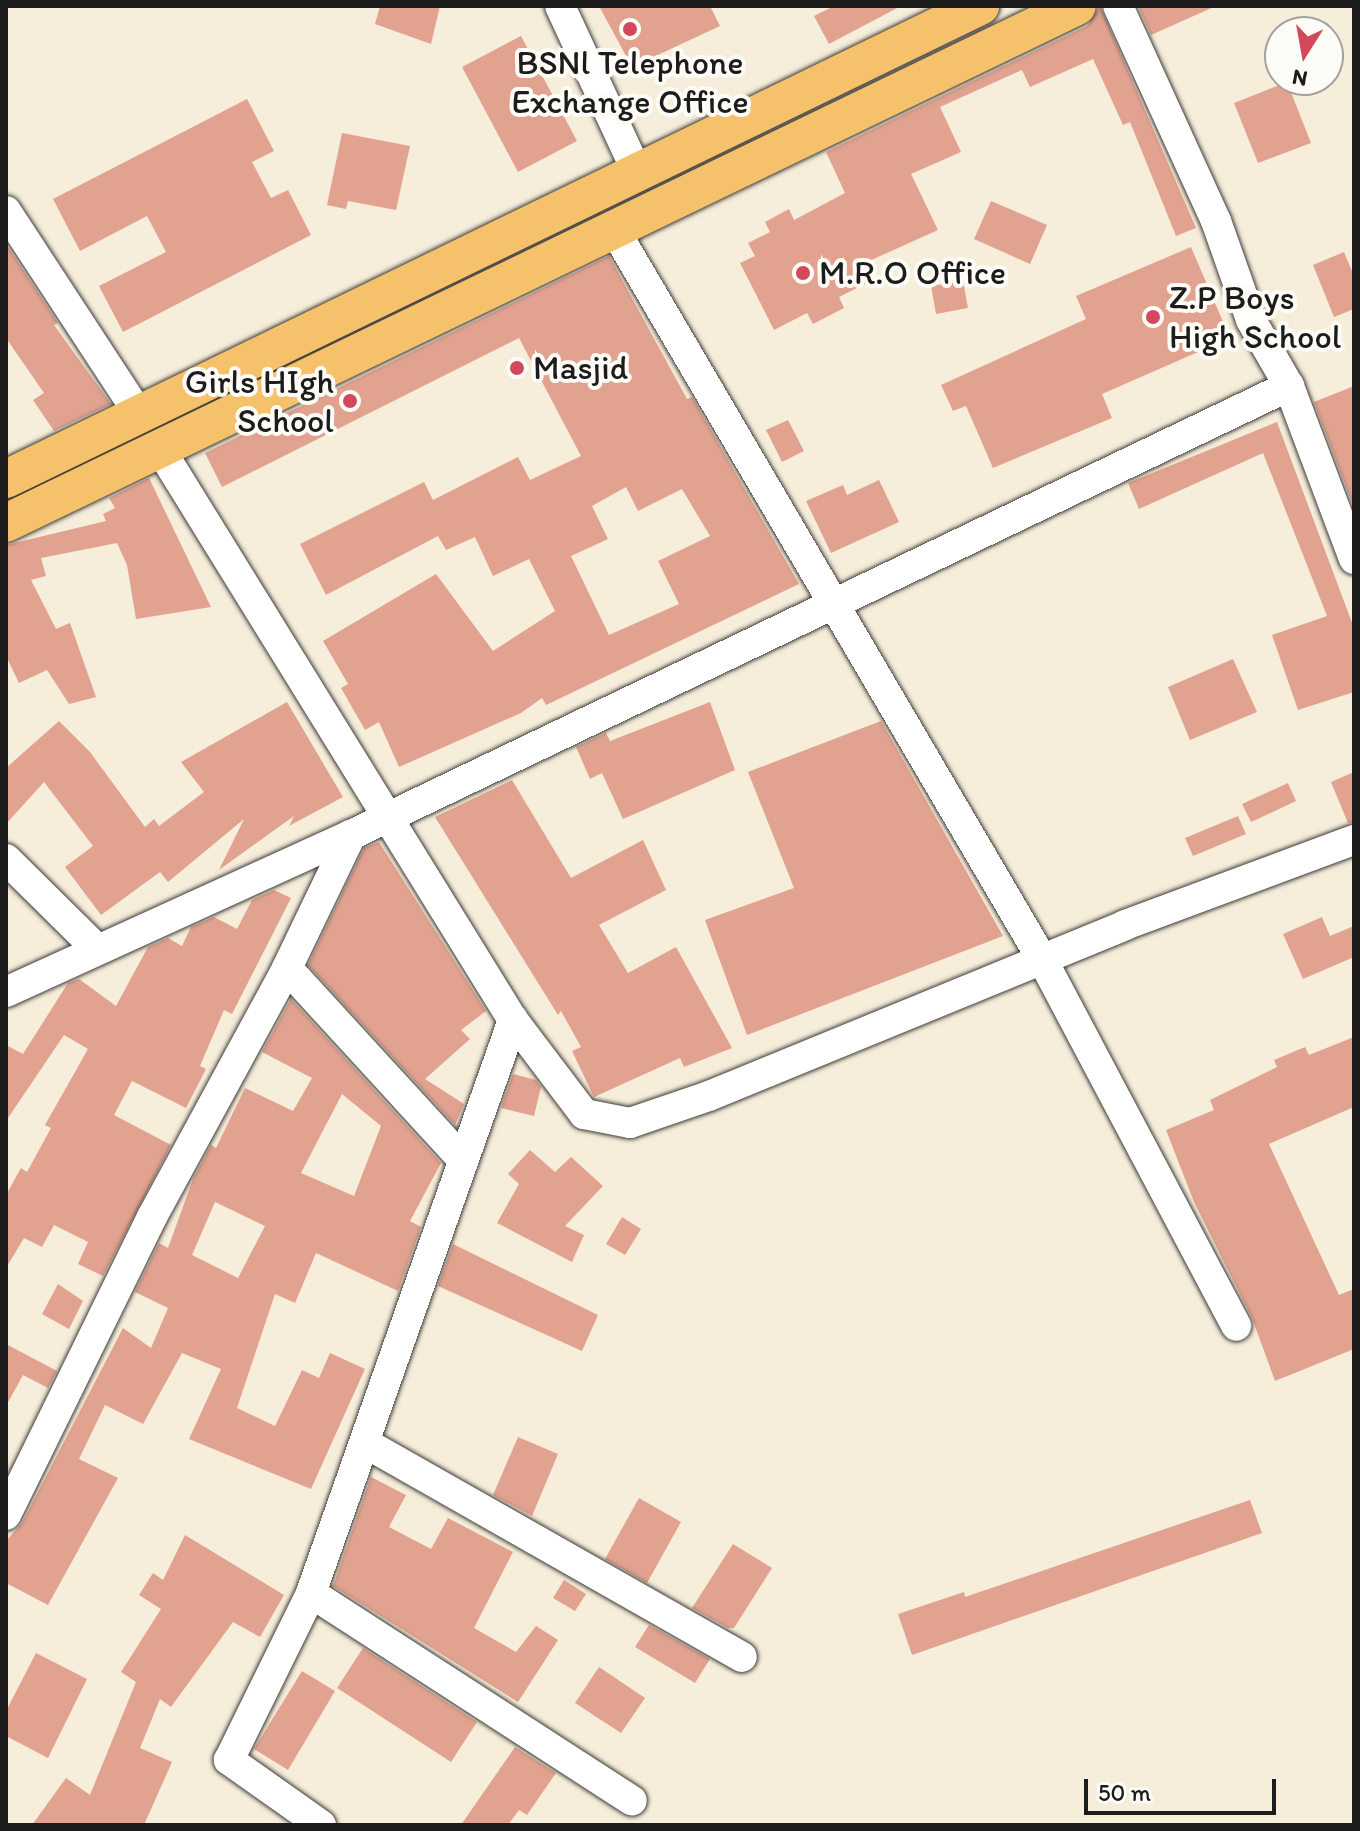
<!DOCTYPE html>
<html>
<head>
<meta charset="utf-8">
<style>
  body { margin:0 }
  #map { position:relative; width:1360px; height:1831px; overflow:hidden; background:#f6edda; font-family:Itim,sans-serif }
  div>[style] { position:absolute }
  .building>* { inset:0; background:#e2a290 }
  .roads { filter:drop-shadow(0 0 2px #3d3b38) drop-shadow(0 0 2px #3d3b38) }
  .minor>* { height:30px; margin:-15px; padding:0 15px; transform-origin:15px; border-radius:15px; background:#fff }
  .major>* { height:38px; margin:-19px; padding:0 19px; transform-origin:19px; border-radius:19px; background:#f5c16b }
  .dots>* { width:22px; height:22px; translate:-50% -50%; box-sizing:border-box; border:4px solid #fdfcf7; border-radius:50% }
  span { translate:-50% -50%; white-space:nowrap; text-align:center; line-height:1.15; -webkit-text-stroke:8px #fdfcf7; paint-order:stroke }
  .poi-label { font-size:34px; color:#1c1c1c }
  .left { translate:0 -50%; text-align:left }
  .right { translate:-100% -50%; text-align:right }
  .frame { position:absolute; inset:0; border:8px solid #1c1c1c; pointer-events:none }
  .north { position:absolute; left:1264px; top:16px; width:80px; height:80px; box-sizing:border-box; background:#fdfcf7; border:2px solid #a3a29f; border-radius:50%; rotate:191deg; font-size:22px; font-weight:700; line-height:32px; text-align:center; color:#1c1c1c }
  .north::after { content:''; display:block; margin:auto; width:28px; height:36px; background:#d1495b; clip-path:polygon(50% 0,100% 100%,50% 72%,0 100%) }
  .scale { position:absolute; left:1084px; top:1779px; width:192px; height:36px; box-sizing:border-box; border:4px solid #1c1c1c; border-top:0; padding-left:10px; font-size:24px; line-height:28px; white-space:nowrap; color:#1c1c1c; -webkit-text-stroke:6px #fdfcf7; paint-order:stroke }
</style>
</head>
<body>
<div id="map">
  <div class="building">
    <div style="clip-path:polygon(380px 6px,440px 6px,431px 44px,375px 24px)"></div>
    <div style="clip-path:polygon(599px 6px,710px 6px,720px 26px,632px 67px)"></div>
    <div style="clip-path:polygon(834px 6px,901px 6px,829px 44px,814px 16px)"></div>
    <div style="clip-path:polygon(1100px 6px,1196px 228px,1176px 236px,1130px 122px,1123px 125px,1093px 59px,1030px 87px,1022px 70px,940px 107px,961px 152px,911px 174px,938px 230px,858px 266px,867px 283px,839px 297px,844px 308px,813px 324px,807px 313px,774px 330px,740px 263px,755px 256px,748px 243px,770px 232px,765px 222px,789px 209px,794px 220px,845px 193px,826px 152px,1087px 26px)"></div>
    <div style="clip-path:polygon(1138px 6px,1216px 6px,1151px 35px)"></div>
    <div style="clip-path:polygon(521px 36px,577px 141px,518px 172px,462px 67px)"></div>
    <div style="clip-path:polygon(1287px 82px,1311px 143px,1258px 163px,1234px 103px)"></div>
    <div style="clip-path:polygon(247px 99px,274px 151px,252px 162px,271px 198px,288px 190px,311px 235px,123px 332px,99px 286px,166px 252px,147px 216px,80px 251px,53px 199px)"></div>
    <div style="clip-path:polygon(342px 133px,410px 146px,396px 210px,348px 201px,346px 209px,327px 205px)"></div>
    <div style="clip-path:polygon(991px 201px,1047px 225px,1030px 264px,974px 239px)"></div>
    <div style="clip-path:polygon(6px 244px,58px 323px,54px 325px,111px 404px,54px 431px,33px 400px,44px 393px,6px 338px)"></div>
    <div style="clip-path:polygon(1191px 247px,1230px 338px,1102px 394px,1112px 418px,993px 468px,966px 406px,953px 411px,941px 385px,1086px 319px,1076px 296px)"></div>
    <div style="clip-path:polygon(1344px 252px,1354px 276px,1354px 309px,1334px 317px,1313px 265px)"></div>
    <div style="clip-path:polygon(evenodd,609px 256px,687px 399px,692px 397px,799px 584px,546px 705px,542px 698px,521px 713px,399px 767px,379px 722px,365px 730px,341px 688px,348px 684px,323px 641px,436px 574px,493px 651px,555px 611px,529px 559px,493px 576px,475px 537px,446px 550px,438px 536px,326px 595px,300px 544px,424px 482px,433px 500px,518px 457px,530px 480px,581px 456px,519px 338px,222px 487px,205px 453px,609px 256px,626px 487px,638px 511px,682px 489px,710px 536px,658px 561px,679px 604px,609px 635px,571px 556px,608px 539px,592px 506px,626px 487px)"></div>
    <div style="clip-path:polygon(963px 281px,968px 308px,936px 314px,931px 286px)"></div>
    <div style="clip-path:polygon(1354px 386px,1354px 508px,1314px 402px)"></div>
    <div style="clip-path:polygon(788px 420px,804px 451px,782px 462px,766px 430px)"></div>
    <div style="clip-path:polygon(1277px 422px,1354px 628px,1354px 692px,1298px 710px,1272px 635px,1327px 616px,1263px 453px,1139px 509px,1128px 483px)"></div>
    <div style="clip-path:polygon(149px 478px,211px 607px,136px 619px,127px 565px,117px 543px,41px 558px,46px 576px,31px 580px,56px 629px,70px 623px,96px 697px,69px 704px,47px 670px,19px 683px,6px 656px,6px 545px,106px 521px,103px 514px,115px 508px,109px 498px)"></div>
    <div style="clip-path:polygon(879px 480px,899px 522px,831px 553px,806px 501px,843px 485px,847px 495px)"></div>
    <div style="clip-path:polygon(1233px 659px,1257px 712px,1190px 740px,1168px 687px)"></div>
    <div style="clip-path:polygon(287px 702px,343px 797px,289px 826px,294px 816px,219px 870px,244px 819px,168px 882px,160px 872px,101px 915px,65px 867px,93px 846px,44px 782px,6px 824px,6px 768px,59px 721px,90px 752px,145px 827px,154px 819px,159px 826px,204px 792px,181px 762px)"></div>
    <div style="clip-path:polygon(710px 702px,735px 770px,623px 819px,602px 773px,590px 779px,576px 747px,606px 733px,610px 741px)"></div>
    <div style="clip-path:polygon(881px 721px,1003px 936px,747px 1035px,705px 920px,794px 888px,748px 772px)"></div>
    <div style="clip-path:polygon(1354px 772px,1354px 822px,1348px 823px,1331px 782px)"></div>
    <div style="clip-path:polygon(512px 780px,571px 878px,643px 840px,666px 890px,599px 925px,628px 973px,676px 947px,732px 1048px,684px 1067px,680px 1058px,594px 1097px,572px 1051px,581px 1047px,561px 1011px,558px 1015px,435px 817px)"></div>
    <div style="clip-path:polygon(1288px 783px,1296px 801px,1251px 822px,1242px 804px)"></div>
    <div style="clip-path:polygon(1238px 816px,1246px 834px,1193px 856px,1185px 838px)"></div>
    <div style="clip-path:polygon(379px 842px,486px 1011px,461px 1030px,470px 1039px,425px 1079px,464px 1104px,455px 1125px,308px 965px,364px 848px)"></div>
    <div style="clip-path:polygon(274px 890px,291px 898px,232px 1014px,224px 1010px,200px 1066px,206px 1069px,186px 1108px,132px 1081px,114px 1115px,171px 1145px,103px 1276px,78px 1264px,88px 1242px,54px 1225px,42px 1247px,24px 1238px,6px 1268px,6px 1195px,21px 1168px,27px 1172px,51px 1128px,45px 1125px,88px 1049px,64px 1035px,6px 1121px,6px 1045px,23px 1054px,68px 983px,79px 979px,116px 1006px,148px 947px,168px 938px,182px 946px,191px 927px,214px 917px,237px 929px,252px 900px)"></div>
    <div style="clip-path:polygon(1322px 917px,1330px 936px,1354px 926px,1354px 957px,1303px 979px,1283px 934px)"></div>
    <div style="clip-path:polygon(evenodd,291px 999px,441px 1163px,410px 1221px,421px 1227px,398px 1291px,316px 1253px,295px 1303px,275px 1294px,237px 1408px,275px 1426px,302px 1370px,319px 1378px,330px 1353px,365px 1369px,311px 1489px,189px 1439px,221px 1369px,182px 1353px,143px 1424px,105px 1405px,79px 1459px,118px 1478px,48px 1605px,6px 1583px,6px 1541px,22px 1523px,123px 1328px,151px 1348px,168px 1308px,135px 1292px,159px 1243px,168px 1248px,193px 1179px,211px 1145px,216px 1148px,245px 1088px,293px 1111px,312px 1078px,262px 1052px,291px 999px,342px 1094px,381px 1126px,354px 1196px,301px 1173px,342px 1094px,291px 999px,215px 1202px,265px 1226px,238px 1278px,192px 1255px,215px 1202px)"></div>
    <div style="clip-path:polygon(1354px 1037px,1354px 1107px,1269px 1144px,1339px 1295px,1354px 1289px,1354px 1349px,1275px 1381px,1252px 1318px,1194px 1202px,1166px 1130px,1214px 1110px,1210px 1100px,1277px 1067px,1274px 1060px,1305px 1047px,1309px 1055px)"></div>
    <div style="clip-path:polygon(513px 1074px,536px 1080px,541px 1087px,534px 1116px,501px 1108px)"></div>
    <div style="clip-path:polygon(530px 1150px,555px 1172px,571px 1157px,603px 1186px,565px 1226px,584px 1235px,572px 1262px,497px 1223px,519px 1184px,508px 1174px)"></div>
    <div style="clip-path:polygon(622px 1217px,641px 1229px,625px 1255px,606px 1244px)"></div>
    <div style="clip-path:polygon(453px 1244px,598px 1315px,582px 1351px,438px 1286px)"></div>
    <div style="clip-path:polygon(58px 1284px,83px 1301px,69px 1329px,42px 1314px)"></div>
    <div style="clip-path:polygon(6px 1344px,57px 1371px,48px 1388px,23px 1375px,6px 1406px)"></div>
    <div style="clip-path:polygon(518px 1437px,558px 1454px,532px 1516px,493px 1495px)"></div>
    <div style="clip-path:polygon(371px 1477px,406px 1495px,389px 1527px,431px 1549px,448px 1518px,513px 1552px,474px 1628px,516px 1652px,536px 1626px,558px 1640px,518px 1702px,333px 1586px)"></div>
    <div style="clip-path:polygon(639px 1498px,681px 1522px,647px 1583px,605px 1559px)"></div>
    <div style="clip-path:polygon(1250px 1500px,1262px 1533px,912px 1655px,898px 1614px,964px 1592px,965px 1597px)"></div>
    <div style="clip-path:polygon(185px 1535px,284px 1595px,260px 1637px,233px 1622px,171px 1707px,160px 1699px,140px 1748px,172px 1762px,144px 1825px,32px 1825px,66px 1778px,90px 1795px,136px 1682px,121px 1672px,161px 1609px,139px 1595px,153px 1573px,163px 1580px)"></div>
    <div style="clip-path:polygon(733px 1544px,772px 1568px,734px 1628px,728px 1628px,692px 1608px)"></div>
    <div style="clip-path:polygon(564px 1580px,586px 1594px,575px 1611px,553px 1598px)"></div>
    <div style="clip-path:polygon(649px 1625px,710px 1659px,695px 1683px,635px 1647px)"></div>
    <div style="clip-path:polygon(363px 1648px,477px 1722px,451px 1762px,337px 1688px)"></div>
    <div style="clip-path:polygon(36px 1653px,87px 1679px,48px 1758px,6px 1736px,6px 1711px)"></div>
    <div style="clip-path:polygon(599px 1667px,645px 1698px,621px 1733px,575px 1703px)"></div>
    <div style="clip-path:polygon(302px 1671px,335px 1691px,288px 1770px,254px 1749px)"></div>
    <div style="clip-path:polygon(515px 1747px,556px 1773px,527px 1815px,519px 1810px,508px 1825px,461px 1825px)"></div>
  </div>
  <div class="roads">
    <div class="minor">
      <div style="left:560px;top:6px;width:183px;rotate:65.1deg"></div>
      <div style="left:1118px;top:6px;width:236px;rotate:65.5deg"></div>
      <div style="left:1216px;top:221px;width:105px;rotate:70.5deg"></div>
      <div style="left:1251px;top:320px;width:76px;rotate:60.1deg"></div>
      <div style="left:1289px;top:386px;width:185px;rotate:69.4deg"></div>
      <div style="left:6px;top:211px;width:243px;rotate:56.8deg"></div>
      <div style="left:614px;top:229px;width:846px;rotate:59.62deg"></div>
      <div style="left:1042px;top:959px;width:415px;rotate:62.1deg"></div>
      <div style="left:160px;top:449px;width:671px;rotate:58.28deg"></div>
      <div style="left:513px;top:1020px;width:118px;rotate:52.9deg"></div>
      <div style="left:584px;top:1114px;width:47px;rotate:11.1deg"></div>
      <div style="left:630px;top:1123px;width:83px;rotate:-18.9deg"></div>
      <div style="left:709px;top:1096px;width:450px;rotate:-22.3deg"></div>
      <div style="left:1125px;top:925px;width:244px;rotate:-20.4deg"></div>
      <div style="left:6px;top:859px;width:129px;rotate:44.7deg"></div>
      <div style="left:287px;top:968px;width:258px;rotate:47.5deg"></div>
      <div style="left:6px;top:992px;width:379px;rotate:-24.5deg"></div>
      <div style="left:351px;top:835px;width:1040px;rotate:-25.58deg"></div>
      <div style="left:367px;top:1444px;width:431px;rotate:29.6deg"></div>
      <div style="left:6px;top:1515px;width:332px;rotate:-63.9deg"></div>
      <div style="left:152px;top:1217px;width:283px;rotate:-61.5deg"></div>
      <div style="left:287px;top:968px;width:148px;rotate:-64.3deg"></div>
      <div style="left:311px;top:1593px;width:382px;rotate:32.9deg"></div>
      <div style="left:321px;top:1825px;width:113px;rotate:-144.8deg"></div>
      <div style="left:229px;top:1760px;width:186px;rotate:-63.8deg"></div>
      <div style="left:311px;top:1593px;width:608px;rotate:-70.58deg"></div>
    </div>
    <div class="major">
      <div style="left:6px;top:479px;width:1083px;rotate:-25.9deg"></div>
      <div style="left:6px;top:523px;width:1189px;rotate:-25.77deg"></div>
    </div>
  </div>
  <div class="dots">
    <div style="left:630px;top:29px;background:#d1495b"></div>
    <div style="left:803px;top:273px;background:#d1495b"></div>
    <div style="left:1153px;top:317px;background:#d1495b"></div>
    <div style="left:517px;top:368px;background:#d1495b"></div>
    <div style="left:350px;top:401px;background:#d1495b"></div>
  </div>
  <div class="poi-label">
    <span style="left:630px;top:82px">BSNl Telephone<br>Exchange Office</span>
    <span class="left" style="left:819px;top:273px">M.R.O Office</span>
    <span class="left" style="left:1169px;top:317px">Z.P Boys<br>High School</span>
    <span class="left" style="left:533px;top:368px">Masjid</span>
    <span class="right" style="left:334px;top:401px">Girls HIgh<br>School</span>
  </div>
  <div class="frame"></div>
  <div class="north">N</div>
  <div class="scale">50 m</div>
</div>
</body>
</html>
